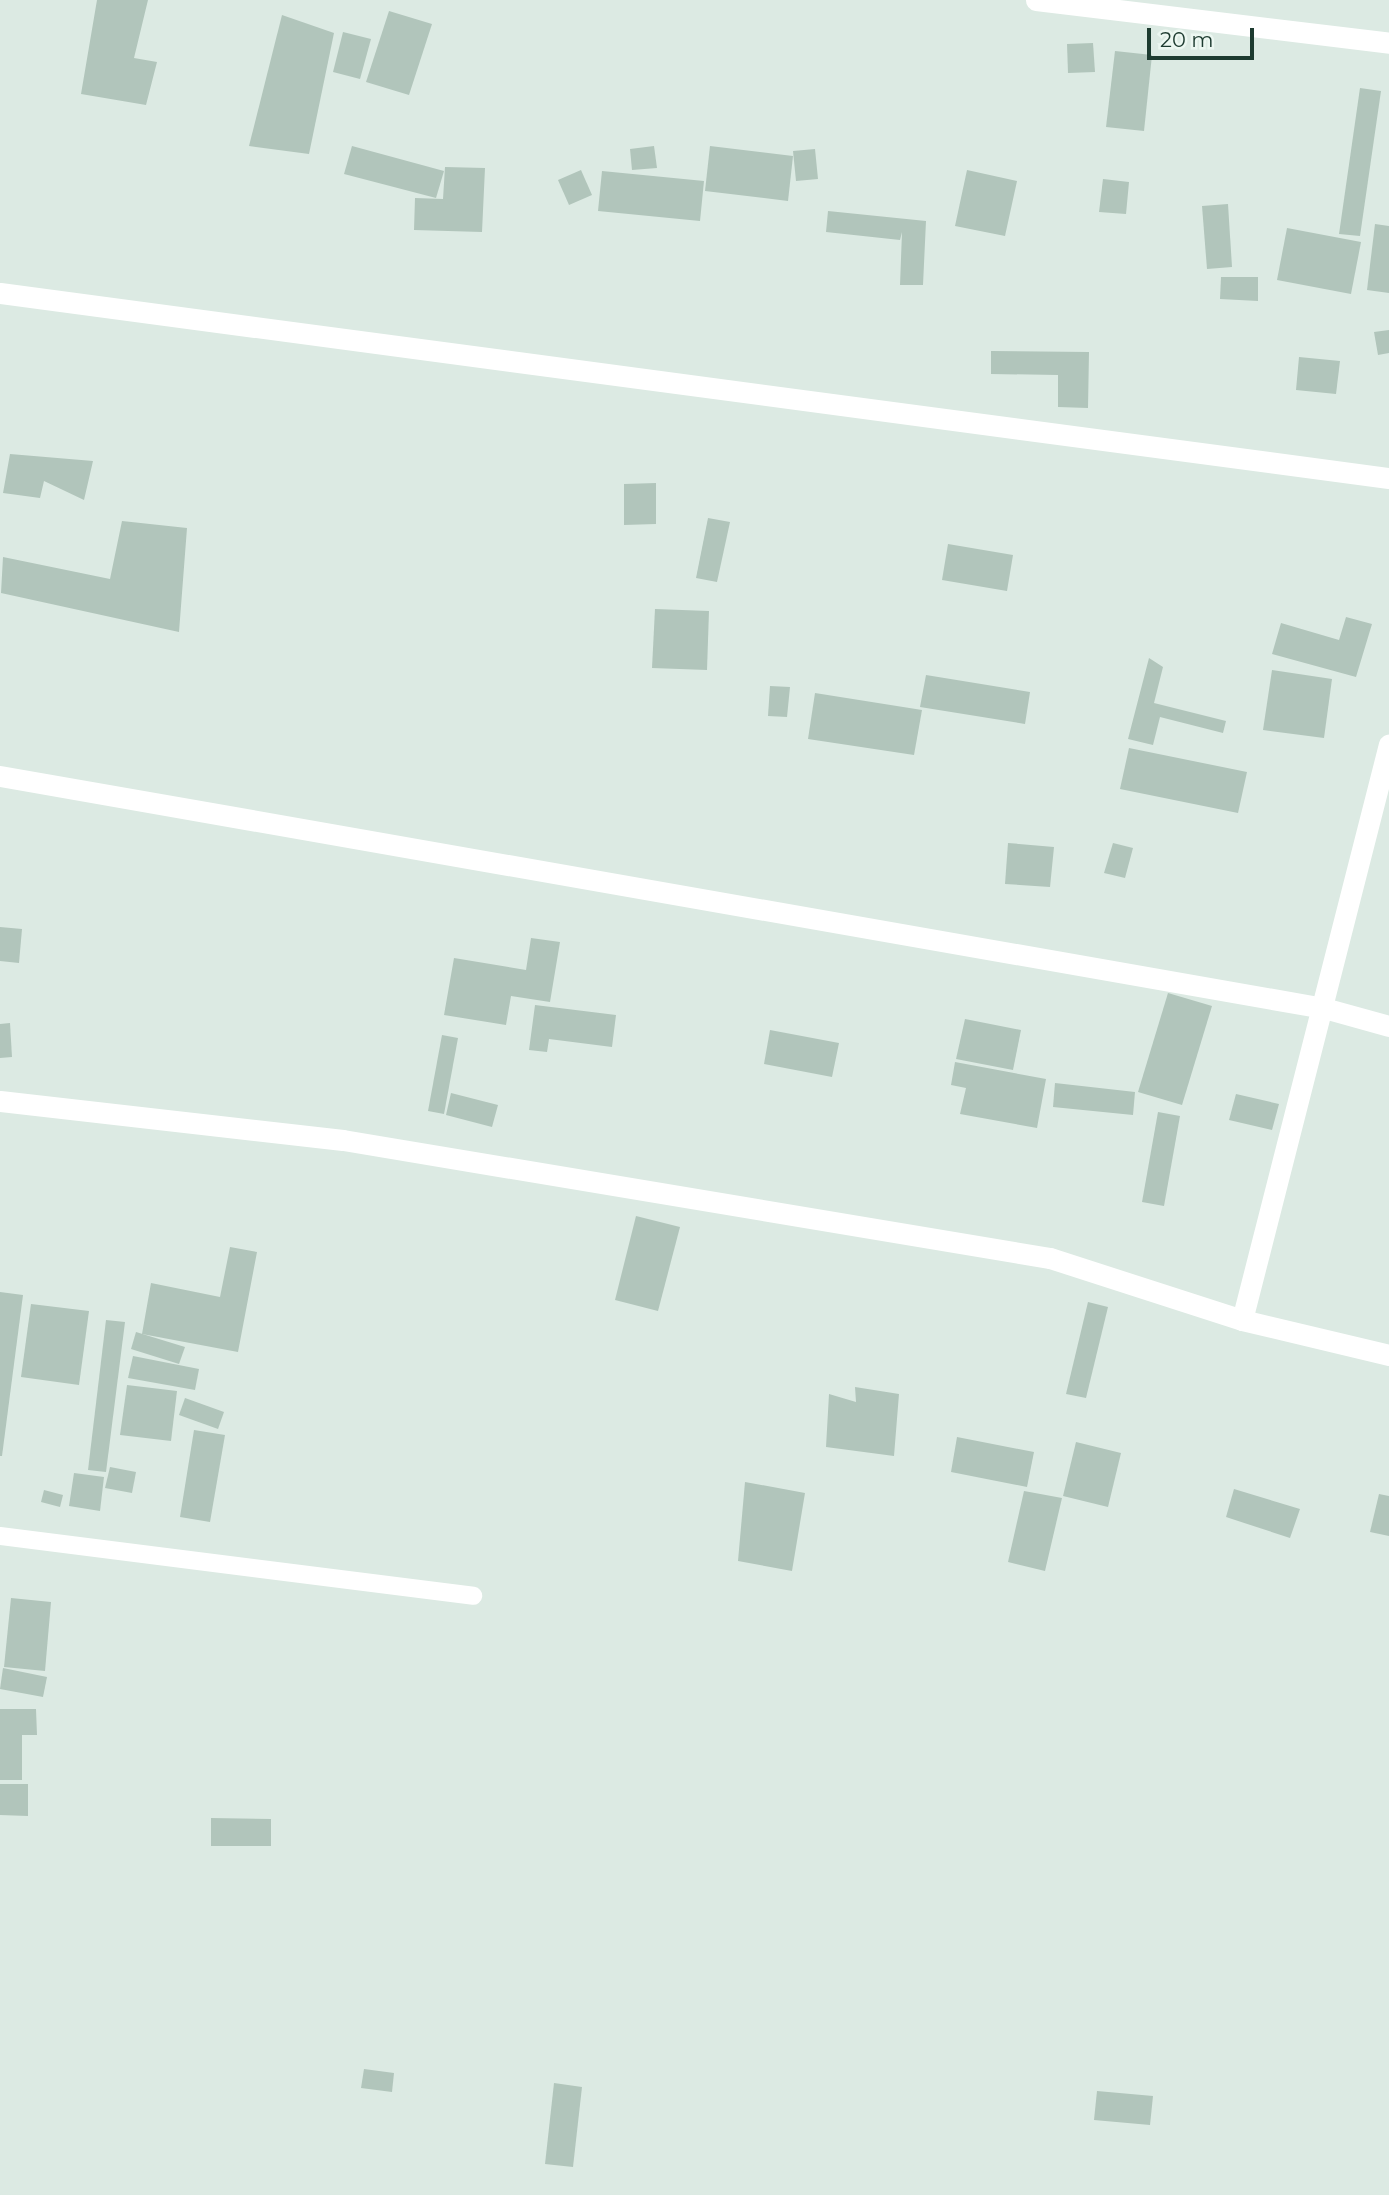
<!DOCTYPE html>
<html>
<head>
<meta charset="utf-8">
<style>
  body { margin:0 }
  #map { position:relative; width:1389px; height:2195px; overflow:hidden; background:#dceae3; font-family:Montserrat,sans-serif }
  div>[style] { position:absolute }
  .building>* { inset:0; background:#b1c5bb }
  .service>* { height:18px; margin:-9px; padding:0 9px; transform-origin:9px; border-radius:9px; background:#fff }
  .minor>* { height:21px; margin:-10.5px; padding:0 10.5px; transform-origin:10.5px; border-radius:10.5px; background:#fff }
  span { translate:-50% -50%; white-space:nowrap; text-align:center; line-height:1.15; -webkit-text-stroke:5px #ecf7f1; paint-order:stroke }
  .scale { position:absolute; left:1147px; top:28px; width:107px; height:32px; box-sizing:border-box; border:4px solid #1d3b30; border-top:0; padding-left:9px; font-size:21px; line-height:24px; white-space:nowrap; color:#1d3b30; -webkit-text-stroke:5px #ecf7f1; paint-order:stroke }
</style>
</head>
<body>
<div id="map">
  <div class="building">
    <div style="clip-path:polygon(97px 0,148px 0,134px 58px,157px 62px,146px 105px,81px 94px)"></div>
    <div style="clip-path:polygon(389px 11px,432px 24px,409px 95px,366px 82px)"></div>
    <div style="clip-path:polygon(282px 15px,334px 33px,309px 154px,249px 146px)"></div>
    <div style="clip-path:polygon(343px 32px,371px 39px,360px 79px,333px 72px)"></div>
    <div style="clip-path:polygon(1093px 43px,1095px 72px,1068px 73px,1067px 44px)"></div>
    <div style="clip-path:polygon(1115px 51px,1152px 55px,1144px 131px,1106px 127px)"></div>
    <div style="clip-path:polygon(1360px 88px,1381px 91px,1360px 236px,1339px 234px)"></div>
    <div style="clip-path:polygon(352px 146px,444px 171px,436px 198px,344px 174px)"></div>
    <div style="clip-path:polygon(654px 146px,657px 168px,632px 170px,630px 149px)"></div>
    <div style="clip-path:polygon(710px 146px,793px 156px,788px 201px,705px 191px)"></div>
    <div style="clip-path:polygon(815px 149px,818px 179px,796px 181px,793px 151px)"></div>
    <div style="clip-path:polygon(445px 167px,485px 168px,482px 232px,414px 230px,415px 198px,443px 199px)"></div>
    <div style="clip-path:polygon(581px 170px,592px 195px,569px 205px,558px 180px)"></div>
    <div style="clip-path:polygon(967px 170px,1017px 181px,1005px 236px,955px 226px)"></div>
    <div style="clip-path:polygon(602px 171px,704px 181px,700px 221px,598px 211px)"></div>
    <div style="clip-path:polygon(1103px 179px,1129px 182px,1126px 214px,1099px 212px)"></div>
    <div style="clip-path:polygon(1228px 204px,1232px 267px,1207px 269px,1202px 206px)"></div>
    <div style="clip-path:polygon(828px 211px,926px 221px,923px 285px,900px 285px,902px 232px,900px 240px,826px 232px)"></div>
    <div style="clip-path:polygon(1375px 224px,1389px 226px,1389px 293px,1367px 290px)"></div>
    <div style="clip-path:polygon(1287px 228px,1361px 242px,1351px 294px,1277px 280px)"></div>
    <div style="clip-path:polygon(1221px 277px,1258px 277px,1258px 301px,1220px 299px)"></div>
    <div style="clip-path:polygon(1389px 330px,1389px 353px,1378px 355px,1374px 332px)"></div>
    <div style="clip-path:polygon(991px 351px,1089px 352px,1088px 408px,1058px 407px,1058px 375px,991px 374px)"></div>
    <div style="clip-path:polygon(1299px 357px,1340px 361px,1336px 394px,1296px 390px)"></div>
    <div style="clip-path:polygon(10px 454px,93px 461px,84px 500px,44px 481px,40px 498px,3px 493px)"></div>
    <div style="clip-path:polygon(656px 483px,656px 524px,624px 525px,624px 484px)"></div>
    <div style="clip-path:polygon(708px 518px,730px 522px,717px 582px,696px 578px)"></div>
    <div style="clip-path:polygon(122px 521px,187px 528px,179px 632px,1px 593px,3px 557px,110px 579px)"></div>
    <div style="clip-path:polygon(948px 544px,1013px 555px,1007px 591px,942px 580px)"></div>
    <div style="clip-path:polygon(655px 609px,709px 611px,707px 670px,652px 668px)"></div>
    <div style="clip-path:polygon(1346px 617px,1372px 624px,1356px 677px,1272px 654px,1281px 623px,1339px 640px)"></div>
    <div style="clip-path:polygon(1149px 658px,1163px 667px,1154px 703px,1226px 721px,1223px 733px,1160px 717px,1153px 745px,1128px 739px)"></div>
    <div style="clip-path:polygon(1272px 670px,1332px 679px,1324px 738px,1263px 730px)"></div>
    <div style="clip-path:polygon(926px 675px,1030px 692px,1025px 724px,920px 707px)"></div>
    <div style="clip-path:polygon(770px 686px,790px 687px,787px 717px,768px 716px)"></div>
    <div style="clip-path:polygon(815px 693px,922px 710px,914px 755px,808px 739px)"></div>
    <div style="clip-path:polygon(1129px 748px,1247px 772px,1238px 813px,1120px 789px)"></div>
    <div style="clip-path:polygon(1008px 843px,1054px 847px,1050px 887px,1005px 884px)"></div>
    <div style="clip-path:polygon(1113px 843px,1133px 848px,1125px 878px,1104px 873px)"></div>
    <div style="clip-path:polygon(0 927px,22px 929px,19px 963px,0 961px)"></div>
    <div style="clip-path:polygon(531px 938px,560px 942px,550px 1002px,511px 996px,506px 1025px,444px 1015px,454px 958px,526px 970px)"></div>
    <div style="clip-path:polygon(1168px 993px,1212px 1006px,1182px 1105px,1138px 1092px)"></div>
    <div style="clip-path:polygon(535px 1005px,616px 1015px,612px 1047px,549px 1039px,547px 1052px,529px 1050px)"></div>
    <div style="clip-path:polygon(965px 1019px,1021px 1030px,1013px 1070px,956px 1059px)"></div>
    <div style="clip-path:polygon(10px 1023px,12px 1057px,0 1058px,0 1024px)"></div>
    <div style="clip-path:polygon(770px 1030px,839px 1043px,832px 1077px,764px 1064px)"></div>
    <div style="clip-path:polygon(442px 1035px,458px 1038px,444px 1114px,428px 1111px)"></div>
    <div style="clip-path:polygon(955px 1062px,1046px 1079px,1037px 1128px,960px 1114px,966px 1088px,951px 1085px)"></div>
    <div style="clip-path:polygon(1055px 1083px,1135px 1092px,1133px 1115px,1053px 1107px)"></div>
    <div style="clip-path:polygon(451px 1093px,498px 1105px,492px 1127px,446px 1115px)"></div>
    <div style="clip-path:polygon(1236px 1094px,1279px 1104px,1272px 1130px,1229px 1120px)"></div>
    <div style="clip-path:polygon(1158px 1112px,1180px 1116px,1164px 1206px,1142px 1202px)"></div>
    <div style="clip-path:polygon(636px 1216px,680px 1227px,658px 1311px,615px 1300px)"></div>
    <div style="clip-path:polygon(230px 1247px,257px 1252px,238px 1352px,142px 1334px,151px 1283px,220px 1297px)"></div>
    <div style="clip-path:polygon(0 1292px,23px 1295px,2px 1456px,0 1456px)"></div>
    <div style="clip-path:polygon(1088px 1302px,1108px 1307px,1086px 1398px,1066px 1394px)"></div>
    <div style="clip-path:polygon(31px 1304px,89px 1311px,79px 1385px,21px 1377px)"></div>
    <div style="clip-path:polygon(106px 1320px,125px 1322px,106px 1472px,88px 1470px)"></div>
    <div style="clip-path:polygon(136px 1332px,185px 1347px,179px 1364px,131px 1349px)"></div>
    <div style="clip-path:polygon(133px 1356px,199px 1369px,195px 1390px,128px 1378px)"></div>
    <div style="clip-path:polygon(127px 1385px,177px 1391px,171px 1441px,120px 1435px)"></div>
    <div style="clip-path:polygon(855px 1387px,899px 1394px,894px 1456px,826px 1447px,829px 1394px,856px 1402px)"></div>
    <div style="clip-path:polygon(185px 1398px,224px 1412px,218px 1429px,179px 1415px)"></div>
    <div style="clip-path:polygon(194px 1430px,225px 1435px,210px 1522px,180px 1517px)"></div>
    <div style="clip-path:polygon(957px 1437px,1034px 1452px,1027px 1487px,951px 1472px)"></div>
    <div style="clip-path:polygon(1076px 1442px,1121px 1453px,1108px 1507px,1063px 1496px)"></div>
    <div style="clip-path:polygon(110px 1467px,136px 1472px,132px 1493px,105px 1488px)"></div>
    <div style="clip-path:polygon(74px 1473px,104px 1477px,100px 1511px,69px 1506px)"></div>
    <div style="clip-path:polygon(745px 1482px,805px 1493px,792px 1571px,738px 1561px)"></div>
    <div style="clip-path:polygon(1234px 1489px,1300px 1509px,1290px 1538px,1226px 1517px)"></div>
    <div style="clip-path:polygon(44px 1490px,63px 1495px,60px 1507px,41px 1502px)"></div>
    <div style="clip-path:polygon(1024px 1491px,1062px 1498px,1045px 1571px,1008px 1562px)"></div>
    <div style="clip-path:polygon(1379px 1494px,1389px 1496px,1389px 1536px,1370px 1532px)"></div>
    <div style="clip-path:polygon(11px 1598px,51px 1602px,45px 1671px,4px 1667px)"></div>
    <div style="clip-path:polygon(3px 1668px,47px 1677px,43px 1697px,0 1689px)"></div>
    <div style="clip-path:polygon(0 1709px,36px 1709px,37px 1735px,22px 1735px,22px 1780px,0 1780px)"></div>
    <div style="clip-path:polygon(0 1784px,28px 1784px,28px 1816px,0 1815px)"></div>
    <div style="clip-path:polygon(211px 1818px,271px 1819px,271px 1846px,211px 1846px)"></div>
    <div style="clip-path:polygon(364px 2069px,394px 2073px,392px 2092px,361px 2088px)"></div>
    <div style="clip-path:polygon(554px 2083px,582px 2087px,573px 2167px,545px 2164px)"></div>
    <div style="clip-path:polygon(1097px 2091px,1153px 2096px,1150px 2125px,1094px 2120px)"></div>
  </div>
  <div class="service">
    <div style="left:0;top:1536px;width:477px;rotate:7.2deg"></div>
  </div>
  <div class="minor">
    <div style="left:1036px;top:0;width:356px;rotate:6.9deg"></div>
    <div style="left:0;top:293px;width:1401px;rotate:7.59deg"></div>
    <div style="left:0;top:776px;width:1344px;rotate:9.94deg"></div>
    <div style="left:1324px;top:1008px;width:67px;rotate:15.5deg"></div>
    <div style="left:0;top:1101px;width:345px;rotate:6.5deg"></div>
    <div style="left:343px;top:1140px;width:717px;rotate:9.48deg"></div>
    <div style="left:1050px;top:1258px;width:202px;rotate:17.9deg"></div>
    <div style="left:1242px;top:1320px;width:151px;rotate:13.4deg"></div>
    <div style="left:1242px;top:1320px;width:594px;rotate:-75.68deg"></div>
  </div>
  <div class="scale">20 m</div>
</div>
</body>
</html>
